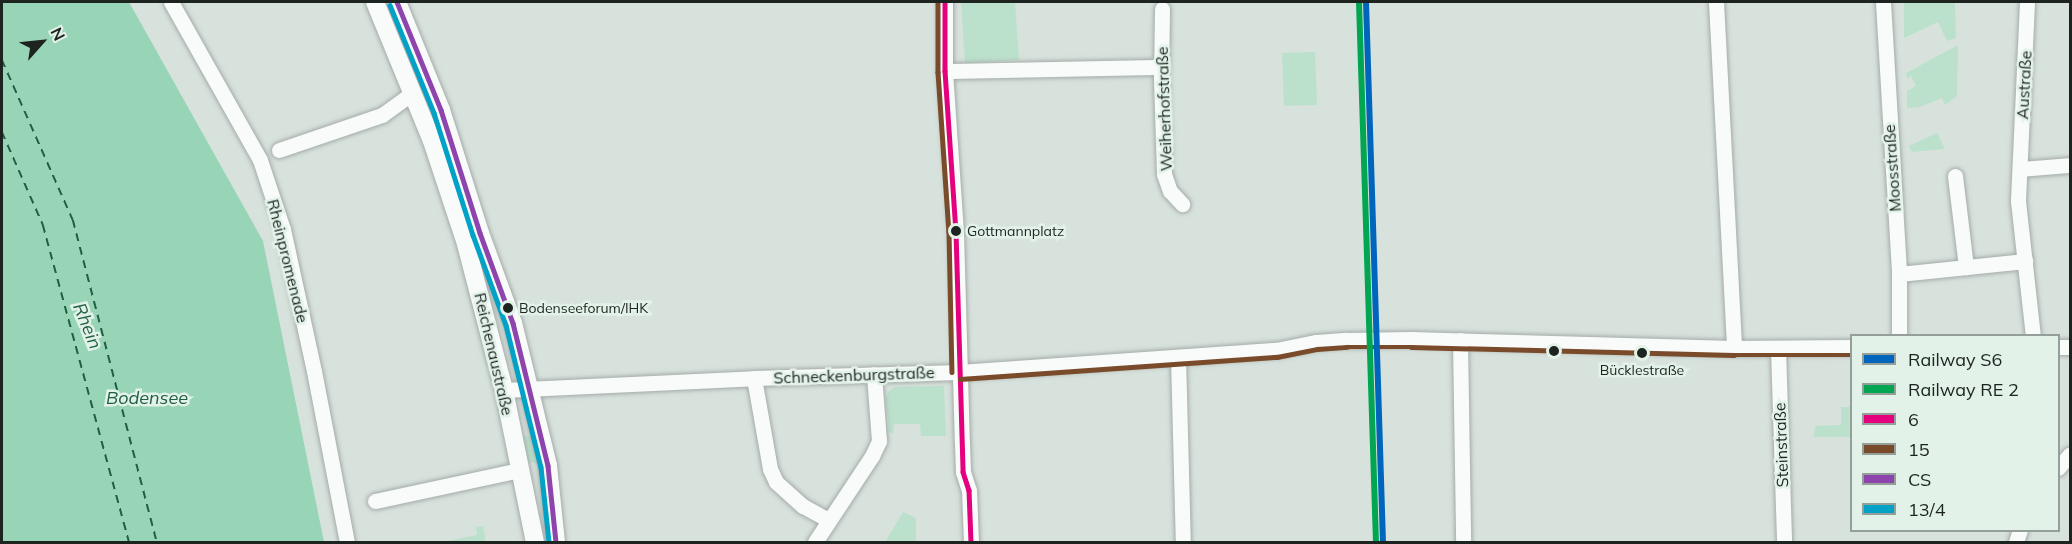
<!DOCTYPE html>
<html>
<head>
<meta charset="utf-8">
<style>
  body { margin:0 }
  #map { position:relative; width:2072px; height:544px; overflow:hidden; background:#d8e2dd; font-family:Mulish,sans-serif }
  div>[style] { position:absolute }
  .green>* { inset:0; background:#bbe0cc }
  .water>* { inset:0; background:#98d5b7 }
  .ferry>* { height:1.5px; margin-top:-0.75px; transform-origin:0; background:repeating-linear-gradient(90deg,#205f43 0 8px,transparent 0 14px) }
  .roads { filter:drop-shadow(0 0 2px #a4aca8) drop-shadow(0 0 2px #a4aca8) }
  .minor>* { height:15px; margin:-7.5px; padding:0 7.5px; transform-origin:7.5px; border-radius:7.5px; background:#f9fbfa }
  .major>* { height:18px; margin:-9px; padding:0 9px; transform-origin:9px; border-radius:9px; background:#f9fbfa }
  .bus-1>* { height:4.5px; margin:-2.25px; padding:0 2.25px; transform-origin:2.25px; border-radius:2.25px; background:#e5007d }
  .bus-2>* { height:4.5px; margin:-2.25px; padding:0 2.25px; transform-origin:2.25px; border-radius:2.25px; background:#7a4b2a }
  .bus-3>* { height:4.5px; margin:-2.25px; padding:0 2.25px; transform-origin:2.25px; border-radius:2.25px; background:#8e44ad }
  .bus-4>* { height:4.5px; margin:-2.25px; padding:0 2.25px; transform-origin:2.25px; border-radius:2.25px; background:#01a2c5 }
  .rail-1>* { height:6px; margin:-3px; padding:0 3px; transform-origin:3px; border-radius:3px; background:#0065bd }
  .rail-2>* { height:6px; margin:-3px; padding:0 3px; transform-origin:3px; border-radius:3px; background:#00a651 }
  .dots>* { width:16px; height:16px; translate:-50% -50%; box-sizing:border-box; border:3px solid #e2f2e9; border-radius:50% }
  span { translate:-50% -50%; white-space:nowrap; text-align:center; line-height:1.15; -webkit-text-stroke:5px #e2f2e9; paint-order:stroke }
  .bus-label { font-size:14px; color:#1d231f }
  .left { translate:0 -50%; text-align:left }
  .street-label { font-size:16px; color:#1d231f }
  .water-label { font-size:18px; color:#205f43; font-style:italic }
  .frame { position:absolute; inset:0; border:3px solid #1d231f; pointer-events:none }
  .legend { position:absolute; left:1850px; top:334px; width:210px; height:198px; box-sizing:border-box; background:#e2f2e9; border:2px solid #939f98; margin:0; padding:8px 10px; list-style:none; font-size:18px; color:#1d231f }
  .legend li { display:flex; align-items:center; gap:12px; height:30px }
  .legend b { width:30px; border:2px solid #939f98 }
  .north { position:absolute; left:12px; top:12px; width:60px; height:60px; -webkit-text-stroke:4px #e2f2e9; paint-order:stroke; rotate:63deg; font-size:16px; font-weight:700; line-height:24px; text-align:center; color:#1d231f }
  .north::after { content:''; display:block; margin:auto; width:21px; height:27px; background:#1d231f; clip-path:polygon(50% 0,100% 100%,50% 72%,0 100%) }
</style>
</head>
<body>
<div id="map">
  <div class="green">
    <div style="clip-path:polygon(961px 2px,1015px 2px,1019px 60px,965px 63px)"></div>
    <div style="clip-path:polygon(1904px 2px,1955px 2px,1956px 38px,1947px 41px,1938px 22px,1904px 38px)"></div>
    <div style="clip-path:polygon(1958px 45px,1957px 96px,1945px 105px,1942px 98px,1920px 107px,1907px 108px,1907px 91px,1916px 86px,1911px 76px,1907px 79px,1906px 73px)"></div>
    <div style="clip-path:polygon(1315px 52px,1317px 105px,1284px 106px,1282px 53px)"></div>
    <div style="clip-path:polygon(1937px 133px,1945px 149px,1912px 152px,1909px 146px)"></div>
    <div style="clip-path:polygon(944px 386px,946px 436px,921px 436px,920px 424px,894px 424px,893px 434px,889px 432px,886px 397px,889px 391px,895px 387px)"></div>
    <div style="clip-path:polygon(1841px 407px,1851px 407px,1851px 447px,1850px 437px,1814px 437px,1815px 426px,1841px 425px)"></div>
    <div style="clip-path:polygon(533px 435px,539px 464px,525px 461px,521px 437px)"></div>
    <div style="clip-path:polygon(903px 512px,916px 518px,916px 542px,885px 542px)"></div>
    <div style="clip-path:polygon(483px 526px,486px 542px,441px 542px,477px 535px,476px 527px)"></div>
  </div>
  <div class="water">
    <div style="clip-path:polygon(2px 2px,129px 2px,263px 241px,324px 542px,2px 542px)"></div>
  </div>
  <div class="ferry">
    <div style="left:2px;top:60px;width:175px;rotate:66.1deg"></div>
    <div style="left:73px;top:220px;width:333px;rotate:75.4deg"></div>
    <div style="left:2px;top:132px;width:102px;rotate:66.2deg"></div>
    <div style="left:43px;top:225px;width:328px;rotate:74.8deg"></div>
  </div>
  <div class="roads">
    <div class="minor">
      <div style="left:171px;top:2px;width:181px;rotate:60.6deg"></div>
      <div style="left:260px;top:160px;width:73px;rotate:71.6deg"></div>
      <div style="left:283px;top:229px;width:145px;rotate:77.7deg"></div>
      <div style="left:314px;top:371px;width:174px;rotate:79.1deg"></div>
      <div style="left:945px;top:2px;width:69px;rotate:90deg"></div>
      <div style="left:945px;top:71px;width:161px;rotate:86.1deg"></div>
      <div style="left:956px;top:232px;width:211px;rotate:88.4deg"></div>
      <div style="left:962px;top:443px;width:29px;rotate:88deg"></div>
      <div style="left:963px;top:472px;width:19px;rotate:72deg"></div>
      <div style="left:969px;top:490px;width:52px;rotate:87.8deg"></div>
      <div style="left:1716px;top:2px;width:346px;rotate:87deg"></div>
      <div style="left:1883px;top:2px;width:272px;rotate:86.6deg"></div>
      <div style="left:1899px;top:274px;width:62px;rotate:90deg"></div>
      <div style="left:2027px;top:2px;width:199px;rotate:92.6deg"></div>
      <div style="left:2018px;top:201px;width:136px;rotate:83.7deg"></div>
      <div style="left:1162px;top:9px;width:69px;rotate:90.8deg"></div>
      <div style="left:1161px;top:78px;width:96px;rotate:88.2deg"></div>
      <div style="left:1164px;top:174px;width:18px;rotate:71deg"></div>
      <div style="left:1170px;top:191px;width:18px;rotate:47deg"></div>
      <div style="left:945px;top:71px;width:216px;rotate:-1.1deg"></div>
      <div style="left:279px;top:150px;width:109px;rotate:-18.8deg"></div>
      <div style="left:382px;top:115px;width:29px;rotate:-36deg"></div>
      <div style="left:2020px;top:169px;width:50px;rotate:-4.6deg"></div>
      <div style="left:1955px;top:176px;width:92px;rotate:83.1deg"></div>
      <div style="left:1899px;top:274px;width:127px;rotate:-5.9deg"></div>
      <div style="left:1460px;top:340px;width:202px;rotate:89.1deg"></div>
      <div style="left:2058px;top:347px;width:12px"></div>
      <div style="left:1778px;top:348px;width:194px;rotate:88.2deg"></div>
      <div style="left:1178px;top:357px;width:185px;rotate:88.5deg"></div>
      <div style="left:754px;top:378px;width:92px;rotate:80deg"></div>
      <div style="left:770px;top:469px;width:14px;rotate:65deg"></div>
      <div style="left:776px;top:482px;width:36px;rotate:42deg"></div>
      <div style="left:803px;top:506px;width:29px;rotate:29deg"></div>
      <div style="left:504px;top:390px;width:250px;rotate:-2.7deg"></div>
      <div style="left:754px;top:378px;width:205px;rotate:-1.7deg"></div>
      <div style="left:959px;top:372px;width:318px;rotate:-4deg"></div>
      <div style="left:1276px;top:350px;width:41px;rotate:-11.3deg"></div>
      <div style="left:1316px;top:342px;width:31px;rotate:-4deg"></div>
      <div style="left:1347px;top:340px;width:64px;rotate:-0.9deg"></div>
      <div style="left:1411px;top:339px;width:323px;rotate:1.6deg"></div>
      <div style="left:1734px;top:348px;width:118px;rotate:-0.5deg"></div>
      <div style="left:2058px;top:468px;width:18px;rotate:-49deg"></div>
      <div style="left:375px;top:501px;width:148px;rotate:-12.1deg"></div>
      <div style="left:815px;top:542px;width:103px;rotate:-56.5deg"></div>
      <div style="left:872px;top:456px;width:17px;rotate:-65deg"></div>
      <div style="left:879px;top:441px;width:67px;rotate:-94.3deg"></div>
      <div style="left:2016px;top:542px;width:13px;rotate:-72deg"></div>
    </div>
    <div class="major">
      <div style="left:375px;top:2px;width:150px;rotate:67.7deg"></div>
      <div style="left:432px;top:141px;width:108px;rotate:71.7deg"></div>
      <div style="left:466px;top:244px;width:151px;rotate:75.4deg"></div>
      <div style="left:504px;top:390px;width:155px;rotate:78.5deg"></div>
      <div style="left:397px;top:2px;width:117px;rotate:67.8deg"></div>
      <div style="left:441px;top:110px;width:129px;rotate:72.4deg"></div>
      <div style="left:480px;top:233px;width:96px;rotate:69.9deg"></div>
      <div style="left:513px;top:323px;width:147px;rotate:76.2deg"></div>
      <div style="left:548px;top:466px;width:76px;rotate:84deg"></div>
    </div>
  </div>
  <div class="bus-1">
    <div style="left:945px;top:2px;width:69px;rotate:90deg"></div>
    <div style="left:945px;top:71px;width:161px;rotate:86.1deg"></div>
    <div style="left:956px;top:232px;width:240px;rotate:88.3deg"></div>
    <div style="left:963px;top:472px;width:19px;rotate:72deg"></div>
    <div style="left:969px;top:490px;width:52px;rotate:87.8deg"></div>
  </div>
  <div class="bus-2">
    <div style="left:938px;top:2px;width:70px;rotate:90deg"></div>
    <div style="left:938px;top:72px;width:160px;rotate:86.1deg"></div>
    <div style="left:949px;top:232px;width:140px;rotate:88.8deg"></div>
    <div style="left:960px;top:379px;width:318px;rotate:-4deg"></div>
    <div style="left:1277px;top:357px;width:41px;rotate:-11.3deg"></div>
    <div style="left:1317px;top:349px;width:30px;rotate:-4deg"></div>
    <div style="left:1347px;top:347px;width:64px"></div>
    <div style="left:1411px;top:347px;width:323px;rotate:1.4deg"></div>
    <div style="left:1734px;top:355px;width:118px"></div>
  </div>
  <div class="bus-3">
    <div style="left:397px;top:2px;width:117px;rotate:67.8deg"></div>
    <div style="left:441px;top:110px;width:129px;rotate:72.4deg"></div>
    <div style="left:480px;top:233px;width:96px;rotate:69.9deg"></div>
    <div style="left:513px;top:323px;width:147px;rotate:76.2deg"></div>
    <div style="left:548px;top:466px;width:76px;rotate:84deg"></div>
  </div>
  <div class="bus-4">
    <div style="left:390px;top:5px;width:117px;rotate:67.8deg"></div>
    <div style="left:434px;top:113px;width:128px;rotate:72.3deg"></div>
    <div style="left:473px;top:235px;width:96px;rotate:69.9deg"></div>
    <div style="left:506px;top:325px;width:146px;rotate:76.2deg"></div>
    <div style="left:541px;top:467px;width:75px;rotate:83.9deg"></div>
  </div>
  <div class="rail-1">
    <div style="left:1366px;top:2px;width:540px;rotate:88.2deg"></div>
  </div>
  <div class="rail-2">
    <div style="left:1359px;top:2px;width:540px;rotate:88.2deg"></div>
  </div>
  <div class="dots">
    <div style="left:956px;top:231px;background:#1d231f"></div>
    <div style="left:508px;top:308px;background:#1d231f"></div>
    <div style="left:1554px;top:351px;background:#1d231f"></div>
    <div style="left:1642px;top:353px;background:#1d231f"></div>
  </div>
  <div class="bus-label">
    <span class="left" style="left:967px;top:231px">Gottmannplatz</span>
    <span class="left" style="left:519px;top:308px">Bodenseeforum/IHK</span>
    <span style="left:1642px;top:370px">Bücklestraße</span>
  </div>
  <div class="street-label">
    <span style="left:2024px;top:85px;rotate:-87deg">Austraße</span>
    <span style="left:1164px;top:109px;rotate:-92deg">Weiherhofstraße</span>
    <span style="left:1892px;top:168px;rotate:-94deg">Moosstraße</span>
    <span style="left:288px;top:261px;rotate:76deg">Rheinpromenade</span>
    <span style="left:494px;top:354px;rotate:77deg">Reichenaustraße</span>
    <span style="left:854px;top:375px;rotate:-2deg">Schneckenburgstraße</span>
    <span style="left:1781px;top:445px;rotate:-92deg">Steinstraße</span>
  </div>
  <div class="water-label">
    <span style="left:87px;top:326px;rotate:68deg">Rhein</span>
    <span style="left:147px;top:398px">Bodensee</span>
  </div>
  <div class="frame"></div>
  <ul class="legend">
  <li><b style="height:8px;background:#0065bd"></b>Railway S6</li>
  <li><b style="height:8px;background:#00a651"></b>Railway RE 2</li>
  <li><b style="height:8px;background:#e5007d"></b>6</li>
  <li><b style="height:8px;background:#7a4b2a"></b>15</li>
  <li><b style="height:8px;background:#8e44ad"></b>CS</li>
  <li><b style="height:8px;background:#01a2c5"></b>13/4</li>
  </ul>
  <div class="north">N</div>
</div>
</body>
</html>
